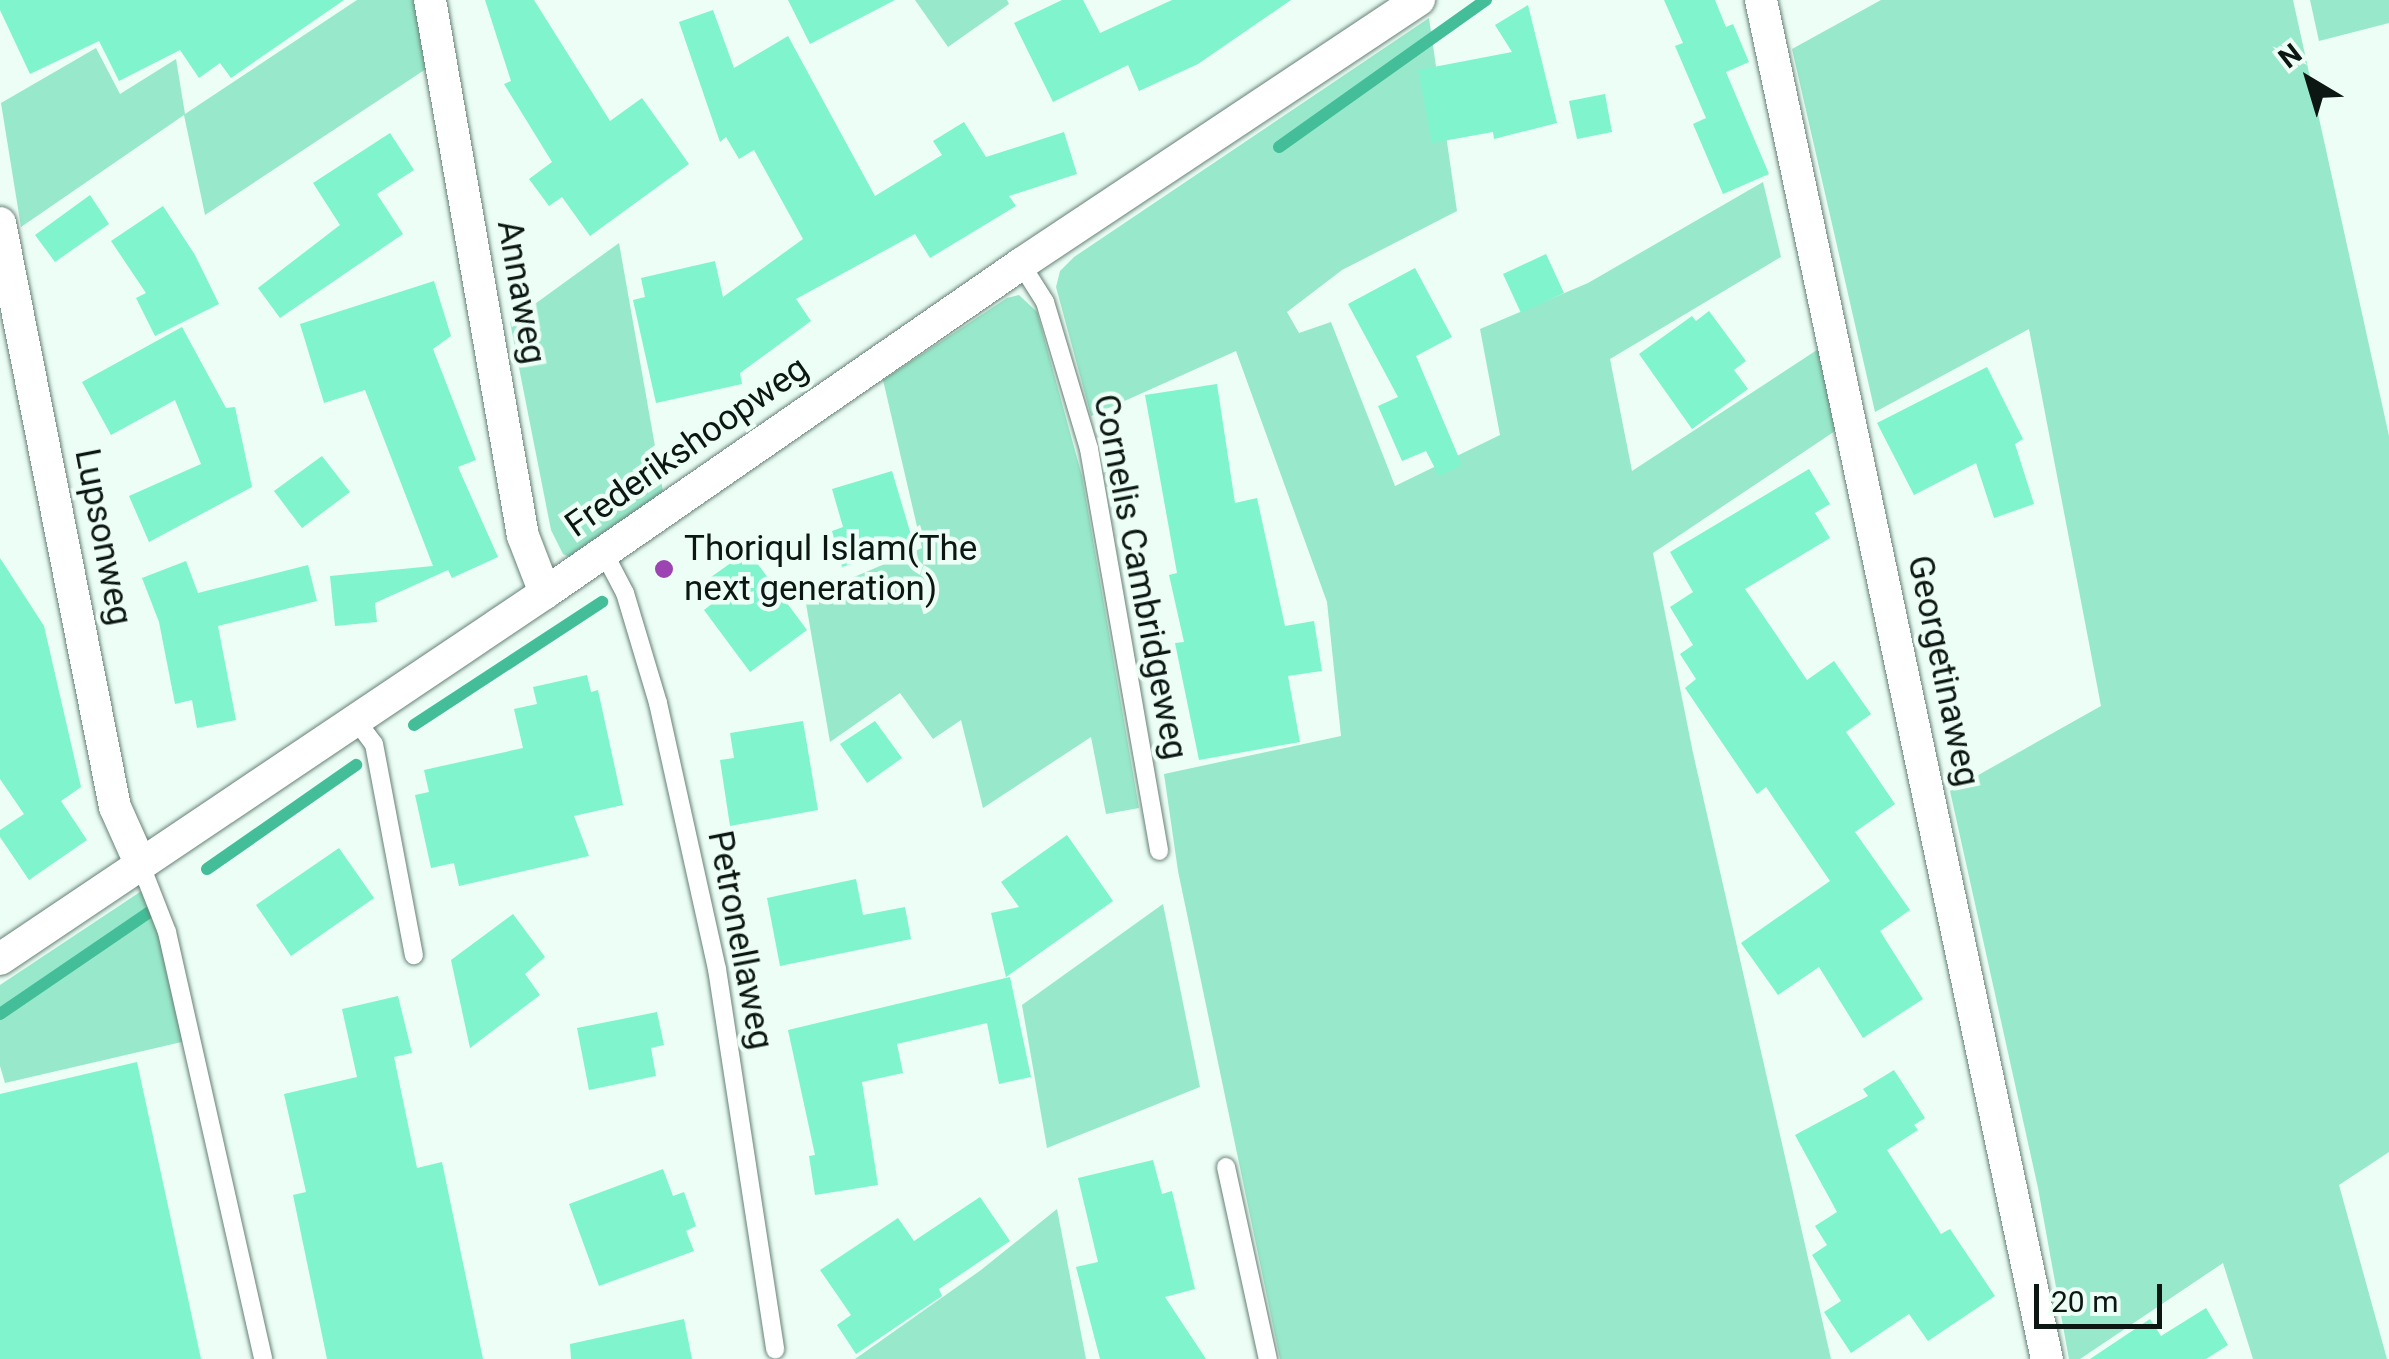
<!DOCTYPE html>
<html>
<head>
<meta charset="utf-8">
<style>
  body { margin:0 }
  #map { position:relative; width:2389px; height:1359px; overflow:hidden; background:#ecfef6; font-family:Roboto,sans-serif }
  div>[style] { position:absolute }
  .green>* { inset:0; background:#98e8cb }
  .stream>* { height:12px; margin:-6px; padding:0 6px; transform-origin:6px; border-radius:6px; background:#43be99 }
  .building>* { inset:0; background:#7ff4cd }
  .roads { filter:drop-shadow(0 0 2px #668076) drop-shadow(0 0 2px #668076) }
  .service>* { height:18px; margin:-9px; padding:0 9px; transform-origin:9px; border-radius:9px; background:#fff }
  .minor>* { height:32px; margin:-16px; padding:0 16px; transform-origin:16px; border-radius:16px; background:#fff }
  .dots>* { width:28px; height:28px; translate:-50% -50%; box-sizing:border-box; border:5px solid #ecfef6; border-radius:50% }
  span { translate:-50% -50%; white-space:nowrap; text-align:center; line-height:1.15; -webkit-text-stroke:9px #ecfef6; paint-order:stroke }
  .street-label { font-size:35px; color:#0c1612 }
  .poi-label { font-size:35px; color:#0c1612 }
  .left { translate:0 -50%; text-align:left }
  .north { position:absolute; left:2259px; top:30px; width:100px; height:100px; -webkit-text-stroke:8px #ecfef6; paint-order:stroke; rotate:322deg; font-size:28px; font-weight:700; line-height:40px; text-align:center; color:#0c1612 }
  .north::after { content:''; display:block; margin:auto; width:35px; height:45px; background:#0c1612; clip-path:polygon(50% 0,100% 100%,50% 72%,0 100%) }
  .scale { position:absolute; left:2034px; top:1284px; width:128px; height:45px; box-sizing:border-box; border:5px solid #0c1612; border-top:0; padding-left:12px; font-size:30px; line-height:35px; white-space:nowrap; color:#0c1612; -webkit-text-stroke:8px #ecfef6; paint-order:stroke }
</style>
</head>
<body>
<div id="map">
  <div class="green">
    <div style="clip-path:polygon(357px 0,422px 0,435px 63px,205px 215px,184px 115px,21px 227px,1px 103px,96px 48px,120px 94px,176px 59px,185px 114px)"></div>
    <div style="clip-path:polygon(915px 0,1007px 0,1009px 4px,948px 47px)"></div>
    <div style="clip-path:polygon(1881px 0,2293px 0,2389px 436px,2389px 1152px,2339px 1185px,2387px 1359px,2253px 1359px,2223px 1263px,2080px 1359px,2069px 1359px,2038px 1188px,1950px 791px,2101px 706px,2029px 329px,1875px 412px,1792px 49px)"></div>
    <div style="clip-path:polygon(2310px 0,2389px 0,2389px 23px,2319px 41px)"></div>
    <div style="clip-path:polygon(1429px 18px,1457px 211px,1342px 270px,1287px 312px,1299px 333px,1331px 322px,1395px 486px,1500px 435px,1480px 329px,1588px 283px,1763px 182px,1781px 257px,1610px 359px,1632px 471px,1820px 348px,1838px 429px,1653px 553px,1693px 753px,1831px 1359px,1280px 1359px,1178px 871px,1164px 774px,1341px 736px,1327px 602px,1236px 351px,1091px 416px,1056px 287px,1060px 271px,1074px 257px)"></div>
    <div style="clip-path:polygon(619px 243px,664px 497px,571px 558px,563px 554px,551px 530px,510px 322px)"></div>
    <div style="clip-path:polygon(1019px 295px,1037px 312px,1082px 476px,1139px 808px,1106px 814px,1091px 737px,983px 808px,961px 720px,933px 739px,900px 693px,830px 742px,805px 598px,922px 548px,883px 380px,1007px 298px)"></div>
    <div style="clip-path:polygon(146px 888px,199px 1038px,5px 1083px,0 1066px,0 985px)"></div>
    <div style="clip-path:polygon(1163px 904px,1200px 1087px,1047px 1148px,1022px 1005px)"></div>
    <div style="clip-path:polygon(1057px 1209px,1086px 1359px,855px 1359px,981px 1270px)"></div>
  </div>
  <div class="stream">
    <div style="left:1279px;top:147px;width:254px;rotate:-35.4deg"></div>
    <div style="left:414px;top:725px;width:225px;rotate:-33.2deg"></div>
    <div style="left:207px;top:869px;width:182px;rotate:-34.9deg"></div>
    <div style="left:0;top:1014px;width:183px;rotate:-34.3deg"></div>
  </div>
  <div class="building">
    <div style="clip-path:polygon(0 0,344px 0,231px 78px,220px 63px,199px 78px,180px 50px,119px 81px,99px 41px,30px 74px,0 10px)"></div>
    <div style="clip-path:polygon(485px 0,534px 0,610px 121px,642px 98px,689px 164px,590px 236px,562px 197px,549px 206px,529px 179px,552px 162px,504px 84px,511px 81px)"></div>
    <div style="clip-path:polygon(788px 0,895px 0,810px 44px)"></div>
    <div style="clip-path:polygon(1062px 0,1083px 0,1100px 33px,1172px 0,1291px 0,1198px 64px,1139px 91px,1128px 65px,1053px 102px,1014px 23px)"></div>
    <div style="clip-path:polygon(1664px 0,1715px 0,1726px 27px,1733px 24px,1749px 62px,1726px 72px,1769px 174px,1723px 194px,1693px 124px,1706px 118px,1675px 46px,1683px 43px)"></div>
    <div style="clip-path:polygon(1528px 5px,1557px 123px,1494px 139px,1493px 132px,1432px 143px,1418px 70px,1512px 52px,1495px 25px)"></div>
    <div style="clip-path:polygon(713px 10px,734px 68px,788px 36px,875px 196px,942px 155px,933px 141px,964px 122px,986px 157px,1064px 132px,1077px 174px,1009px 196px,1016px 206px,930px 258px,915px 234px,796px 299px,811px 321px,740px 373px,742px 384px,656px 403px,633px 300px,645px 297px,641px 278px,715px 261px,723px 297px,803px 239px,754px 150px,739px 159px,726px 137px,720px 142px,679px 22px)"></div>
    <div style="clip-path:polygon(1605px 94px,1612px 132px,1577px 139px,1569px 101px)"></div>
    <div style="clip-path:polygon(390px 133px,414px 170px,377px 194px,403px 234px,280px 318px,258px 288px,340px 225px,313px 183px)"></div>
    <div style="clip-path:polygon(90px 195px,109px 224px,55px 262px,35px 235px)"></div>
    <div style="clip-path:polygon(163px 206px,195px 255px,219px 304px,155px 336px,136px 298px,146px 293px,111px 241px)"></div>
    <div style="clip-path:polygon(1546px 254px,1564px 293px,1521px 313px,1503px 274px)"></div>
    <div style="clip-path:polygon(1415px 268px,1452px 337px,1416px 356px,1462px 465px,1439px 476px,1426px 451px,1402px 461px,1378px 406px,1398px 397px,1348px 304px)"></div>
    <div style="clip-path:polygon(434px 281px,451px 336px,433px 349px,476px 460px,458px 467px,498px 557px,452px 578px,448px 570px,375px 603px,377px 622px,335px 626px,330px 576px,433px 566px,365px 390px,324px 403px,300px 324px)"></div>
    <div style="clip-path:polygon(1709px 311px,1746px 361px,1734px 370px,1748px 389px,1692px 429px,1639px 354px,1692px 316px,1696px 321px)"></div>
    <div style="clip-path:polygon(182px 327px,226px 408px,235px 407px,252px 487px,149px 542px,129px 496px,201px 464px,175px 400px,111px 435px,82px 382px)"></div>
    <div style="clip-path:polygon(1987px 367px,2023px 439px,2015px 444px,2034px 504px,1994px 518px,1976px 463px,1914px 495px,1877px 423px)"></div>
    <div style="clip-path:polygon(1217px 384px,1235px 503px,1257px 498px,1285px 626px,1314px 621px,1322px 671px,1288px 676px,1300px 742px,1199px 760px,1175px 643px,1184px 642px,1169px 575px,1177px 573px,1145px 395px)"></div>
    <div style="clip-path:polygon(322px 456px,350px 492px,302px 528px,274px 491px)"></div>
    <div style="clip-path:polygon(1809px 469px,1830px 504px,1815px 513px,1830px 538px,1745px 589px,1807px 680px,1834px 661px,1871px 714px,1846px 732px,1895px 804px,1855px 832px,1910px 910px,1880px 931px,1923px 999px,1863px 1038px,1819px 967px,1778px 995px,1741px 943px,1830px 881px,1766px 787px,1757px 794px,1685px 688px,1696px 679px,1680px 654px,1693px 645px,1670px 607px,1693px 592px,1670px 552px)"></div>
    <div style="clip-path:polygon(892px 471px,914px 545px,842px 567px,832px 531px,843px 527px,832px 489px)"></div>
    <div style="clip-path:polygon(751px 555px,807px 630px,750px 672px,704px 610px,717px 600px,704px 582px,735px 560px,738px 564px)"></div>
    <div style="clip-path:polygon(0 558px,44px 626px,81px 787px,61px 801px,87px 840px,29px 880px,0 837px,0 830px,24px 814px,0 779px)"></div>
    <div style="clip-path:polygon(186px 561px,198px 593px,308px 565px,317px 601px,218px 626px,236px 720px,197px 728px,192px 700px,175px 704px,159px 622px,142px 578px)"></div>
    <div style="clip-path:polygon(587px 675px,591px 692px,598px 690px,623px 805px,574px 816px,589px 856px,459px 886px,454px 863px,431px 868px,415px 795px,429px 792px,424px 770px,523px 748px,514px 709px,537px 704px,533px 687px)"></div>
    <div style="clip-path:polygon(803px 721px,818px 810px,730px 826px,720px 760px,734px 758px,730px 733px)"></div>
    <div style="clip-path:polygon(875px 721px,902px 758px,867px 783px,840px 744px)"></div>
    <div style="clip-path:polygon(1067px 835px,1113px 901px,1006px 977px,991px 913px,1019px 907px,1001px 882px)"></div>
    <div style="clip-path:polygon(339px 848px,374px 898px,291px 956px,256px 905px)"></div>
    <div style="clip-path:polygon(856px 879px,863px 915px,905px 907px,911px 939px,780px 966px,767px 898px)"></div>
    <div style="clip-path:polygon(513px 914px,545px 957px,525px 974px,540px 995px,470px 1048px,451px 960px)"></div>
    <div style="clip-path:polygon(1010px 977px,1031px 1077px,999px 1084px,987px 1023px,897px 1044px,903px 1073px,862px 1082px,878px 1185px,815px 1195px,809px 1156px,815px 1155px,788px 1030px)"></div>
    <div style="clip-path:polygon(398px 996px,412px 1053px,394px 1057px,417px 1168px,442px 1162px,483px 1359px,327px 1359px,293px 1195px,306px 1192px,284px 1094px,357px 1077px,342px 1009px)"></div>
    <div style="clip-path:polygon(657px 1012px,664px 1045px,651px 1048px,656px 1076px,589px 1090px,577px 1028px)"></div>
    <div style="clip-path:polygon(137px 1062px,201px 1359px,0 1359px,0 1094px)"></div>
    <div style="clip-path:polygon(1894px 1070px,1925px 1118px,1914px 1125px,1918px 1130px,1887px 1150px,1941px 1234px,1950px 1229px,1995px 1296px,1928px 1341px,1909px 1314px,1851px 1353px,1824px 1312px,1841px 1301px,1812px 1255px,1827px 1245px,1815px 1226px,1837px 1212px,1795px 1135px,1868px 1096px,1863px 1089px)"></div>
    <div style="clip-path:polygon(1153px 1160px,1162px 1194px,1172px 1191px,1195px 1289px,1165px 1297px,1206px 1359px,1100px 1359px,1076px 1267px,1098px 1262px,1078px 1178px)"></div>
    <div style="clip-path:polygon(663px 1169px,673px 1196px,684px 1192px,696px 1226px,686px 1231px,694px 1251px,599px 1286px,569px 1204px)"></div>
    <div style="clip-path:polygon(980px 1197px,1010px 1241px,939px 1289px,942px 1296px,856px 1354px,837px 1325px,851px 1315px,820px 1270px,898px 1218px,914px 1241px)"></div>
    <div style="clip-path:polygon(2206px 1308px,2228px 1345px,2206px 1359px,2090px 1359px,2150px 1319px,2161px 1336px)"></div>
    <div style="clip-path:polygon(684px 1319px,692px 1359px,571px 1359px,570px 1344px)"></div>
  </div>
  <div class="roads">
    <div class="service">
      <div style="left:1021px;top:264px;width:45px;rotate:57.7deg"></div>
      <div style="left:1045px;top:302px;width:153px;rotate:73.3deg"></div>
      <div style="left:1089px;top:449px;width:408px;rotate:80.1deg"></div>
      <div style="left:604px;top:553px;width:45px;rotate:62.3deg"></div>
      <div style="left:625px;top:593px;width:115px;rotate:73.3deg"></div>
      <div style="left:658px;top:703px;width:272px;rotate:77.5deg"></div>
      <div style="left:717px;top:969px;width:385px;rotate:81.3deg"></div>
      <div style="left:355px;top:719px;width:31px;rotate:53deg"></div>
      <div style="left:374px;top:744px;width:215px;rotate:79.3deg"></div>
      <div style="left:140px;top:863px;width:74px;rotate:68.6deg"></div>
      <div style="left:167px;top:932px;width:438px;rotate:77.3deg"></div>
      <div style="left:1226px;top:1167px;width:197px;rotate:77.7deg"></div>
    </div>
    <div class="minor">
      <div style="left:430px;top:0;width:544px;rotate:80.16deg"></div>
      <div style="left:523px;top:536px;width:61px;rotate:68.9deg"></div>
      <div style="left:1761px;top:0;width:1389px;rotate:78.12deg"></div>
      <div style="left:0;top:223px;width:595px;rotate:78.86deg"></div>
      <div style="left:115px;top:807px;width:61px;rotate:65.9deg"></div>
      <div style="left:0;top:959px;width:656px;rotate:-33.88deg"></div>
      <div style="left:545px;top:593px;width:579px;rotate:-34.65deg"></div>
      <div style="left:1021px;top:264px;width:478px;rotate:-33.6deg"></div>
    </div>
  </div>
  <div class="dots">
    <div style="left:664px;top:569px;background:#9c44b1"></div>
  </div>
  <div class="street-label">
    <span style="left:521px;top:292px;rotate:80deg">Annaweg</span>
    <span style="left:687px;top:447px;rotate:-35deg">Frederikshoopweg</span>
    <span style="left:103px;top:537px;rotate:79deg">Lupsonweg</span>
    <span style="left:1140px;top:577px;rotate:79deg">Cornelis Cambridgeweg</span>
    <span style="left:1943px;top:671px;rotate:78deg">Georgetinaweg</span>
    <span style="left:740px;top:940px;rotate:79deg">Petronellaweg</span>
  </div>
  <div class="poi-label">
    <span class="left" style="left:684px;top:569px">Thoriqul Islam(The<br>next generation)</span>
  </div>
  <div class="north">N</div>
  <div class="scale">20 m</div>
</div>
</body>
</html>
